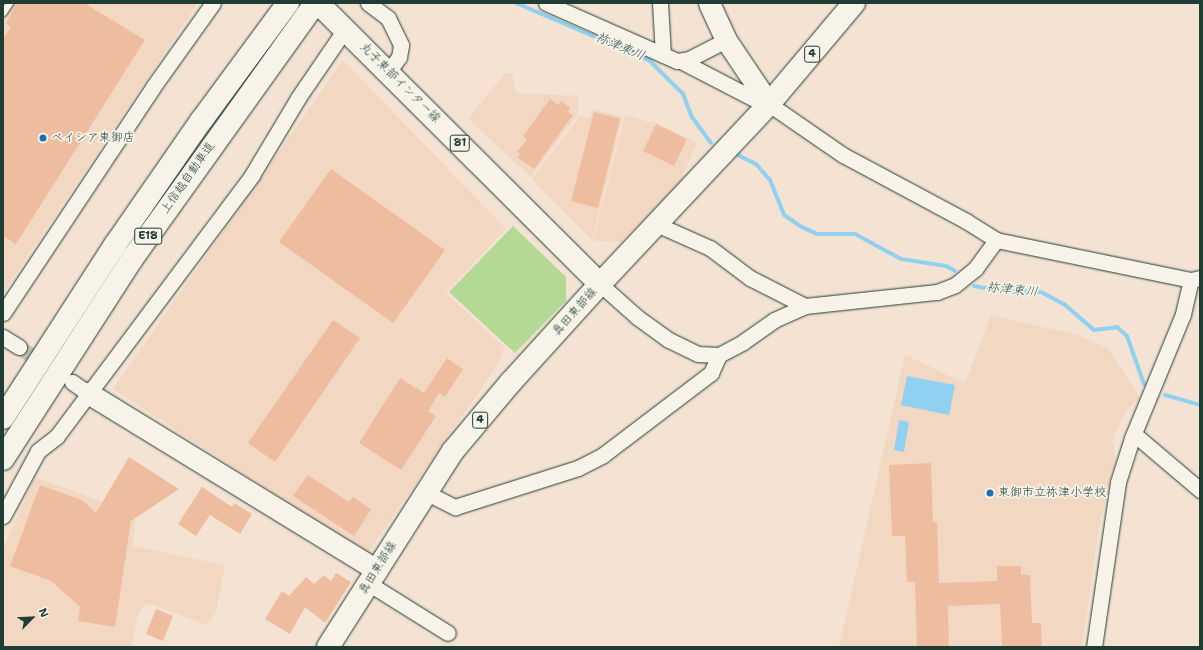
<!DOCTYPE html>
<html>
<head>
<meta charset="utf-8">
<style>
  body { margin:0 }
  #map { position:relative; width:1203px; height:650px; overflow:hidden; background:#f4e3d2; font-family:"Shantell Sans","Klee One",sans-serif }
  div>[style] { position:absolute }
  .built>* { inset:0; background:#f2d8c3 }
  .green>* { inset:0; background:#b3d994 }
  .water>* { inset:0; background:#90d1f1 }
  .stream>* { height:4px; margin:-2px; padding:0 2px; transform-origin:2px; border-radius:2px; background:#90d1f1 }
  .building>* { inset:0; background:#eebd9f }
  .street-tunnel>* { height:15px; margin-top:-7.5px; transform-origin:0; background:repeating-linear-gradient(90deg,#c9c2b2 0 15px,transparent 0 23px) }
  .roads { filter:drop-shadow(0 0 1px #1f3d34) drop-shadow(0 0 1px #1f3d34) }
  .lane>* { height:7px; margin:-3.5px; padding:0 3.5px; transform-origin:3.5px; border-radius:3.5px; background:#f7f3e8 }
  .street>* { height:15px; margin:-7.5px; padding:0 7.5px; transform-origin:7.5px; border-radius:7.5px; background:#f7f3e8 }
  .secondary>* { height:21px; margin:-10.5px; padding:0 10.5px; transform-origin:10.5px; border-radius:10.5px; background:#f7f3e8 }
  .primary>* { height:22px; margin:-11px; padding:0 11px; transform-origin:11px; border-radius:11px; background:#f7f3e8 }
  .highway>* { height:22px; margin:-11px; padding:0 11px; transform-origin:11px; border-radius:11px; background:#f7f3e8 }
  .dots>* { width:11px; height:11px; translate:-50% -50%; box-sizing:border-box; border:2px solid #f7f3e8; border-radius:50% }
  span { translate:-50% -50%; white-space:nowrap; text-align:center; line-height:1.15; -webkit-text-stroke:3.5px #f7f3e8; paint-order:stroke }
  .shield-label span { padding:1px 3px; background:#f7f3e8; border:1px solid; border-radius:3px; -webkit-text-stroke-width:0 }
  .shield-label { font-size:11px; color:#1f3d34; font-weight:700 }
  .street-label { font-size:12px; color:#1f3d34 }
  .poi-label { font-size:12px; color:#1f3d34 }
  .left { translate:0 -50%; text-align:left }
  .water-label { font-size:13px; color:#365b5a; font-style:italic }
  .frame { position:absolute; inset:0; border:4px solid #1f3d34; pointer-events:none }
  .north { position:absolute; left:12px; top:598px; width:40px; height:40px; -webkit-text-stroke:3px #f7f3e8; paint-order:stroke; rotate:66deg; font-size:11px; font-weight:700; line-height:16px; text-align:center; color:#1f3d34 }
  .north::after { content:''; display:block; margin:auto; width:14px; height:18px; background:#1f3d34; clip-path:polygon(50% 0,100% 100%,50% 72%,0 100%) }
</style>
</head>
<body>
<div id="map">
  <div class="built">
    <div style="clip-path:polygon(3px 3px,198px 3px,3px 293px)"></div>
    <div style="clip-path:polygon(343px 60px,506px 229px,446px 293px,505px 348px,496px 367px,367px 554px,113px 389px)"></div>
    <div style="clip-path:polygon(505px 73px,512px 73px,516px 93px,579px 96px,577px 115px,531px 177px,468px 119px)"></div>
    <div style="clip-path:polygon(592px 109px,623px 117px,592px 240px,532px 179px,580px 116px,589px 119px)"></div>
    <div style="clip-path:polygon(625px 115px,648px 122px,653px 121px,697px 143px,679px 184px,621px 242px,593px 241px)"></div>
    <div style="clip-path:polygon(991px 315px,1078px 335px,1108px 348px,1140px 398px,1128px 408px,1113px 437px,1115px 460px,1099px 527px,1082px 647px,839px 647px,905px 355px,965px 383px)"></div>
    <div style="clip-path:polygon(35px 477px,109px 504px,135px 519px,133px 546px,225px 565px,216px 612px,207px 625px,150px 604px,144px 606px,137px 617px,132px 647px,3px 647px,3px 549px)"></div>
  </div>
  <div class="green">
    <div style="clip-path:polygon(513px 226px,566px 277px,566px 301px,515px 353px,449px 292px)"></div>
  </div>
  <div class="water">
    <div style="clip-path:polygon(907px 376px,955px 385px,949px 415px,901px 405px)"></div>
    <div style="clip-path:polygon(899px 420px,909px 422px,904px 452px,894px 450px)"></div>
  </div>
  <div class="stream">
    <div style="left:516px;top:3px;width:145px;rotate:23.2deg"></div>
    <div style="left:649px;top:60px;width:48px;rotate:45deg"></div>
    <div style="left:683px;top:94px;width:25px;rotate:69deg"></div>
    <div style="left:692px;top:117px;width:32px;rotate:54deg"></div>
    <div style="left:738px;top:155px;width:20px;rotate:27deg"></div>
    <div style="left:756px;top:164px;width:21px;rotate:49deg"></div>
    <div style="left:770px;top:180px;width:38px;rotate:68deg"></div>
    <div style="left:784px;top:215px;width:22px;rotate:34deg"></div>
    <div style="left:802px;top:227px;width:17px;rotate:25deg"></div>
    <div style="left:817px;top:234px;width:38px"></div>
    <div style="left:855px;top:234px;width:52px;rotate:28.5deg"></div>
    <div style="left:901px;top:259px;width:46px;rotate:8.8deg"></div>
    <div style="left:946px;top:266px;width:10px;rotate:29deg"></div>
    <div style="left:974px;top:286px;width:27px;rotate:10deg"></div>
    <div style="left:1001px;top:291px;width:40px;rotate:1.4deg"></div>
    <div style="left:1041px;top:292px;width:26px;rotate:28deg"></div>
    <div style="left:1064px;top:304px;width:40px;rotate:41deg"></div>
    <div style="left:1094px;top:330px;width:23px;rotate:-7deg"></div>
    <div style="left:1117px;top:327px;width:13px;rotate:42deg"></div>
    <div style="left:1127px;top:336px;width:51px;rotate:70.5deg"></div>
    <div style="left:1165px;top:395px;width:36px;rotate:16deg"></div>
  </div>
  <div class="building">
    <div style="clip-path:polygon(17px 3px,84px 3px,145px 40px,16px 244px,3px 236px,3px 39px,11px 27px,6px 24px)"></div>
    <div style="clip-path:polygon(550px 99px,558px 105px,561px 101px,570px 108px,568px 112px,573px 115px,534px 169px,517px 157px,520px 154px,517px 152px,527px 139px,523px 136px)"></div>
    <div style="clip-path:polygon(594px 112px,620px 119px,598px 208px,571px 201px)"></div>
    <div style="clip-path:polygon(656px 124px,687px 139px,674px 166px,643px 151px)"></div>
    <div style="clip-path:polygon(331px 169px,445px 250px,393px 323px,279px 242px)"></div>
    <div style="clip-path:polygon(333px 320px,360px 338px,275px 462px,248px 443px)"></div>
    <div style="clip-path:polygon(447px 358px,463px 369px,445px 397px,439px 393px,428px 411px,436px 416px,401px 470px,359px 443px,400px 378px,424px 393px)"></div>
    <div style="clip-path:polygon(129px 457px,179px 489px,131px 521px,115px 627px,78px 621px,80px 607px,51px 581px,10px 566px,40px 485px,82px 500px,96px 513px)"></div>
    <div style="clip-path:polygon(931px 463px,933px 522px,937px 522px,939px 583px,997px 581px,997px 566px,1021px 566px,1021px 575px,1030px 575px,1032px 623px,1041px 623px,1042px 647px,1002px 647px,1000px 604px,948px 606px,949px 647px,917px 647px,915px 582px,907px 582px,905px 536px,892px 536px,889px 465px)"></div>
    <div style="clip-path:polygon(308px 475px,349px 502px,353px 497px,371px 509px,354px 536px,293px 496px)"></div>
    <div style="clip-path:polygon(202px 487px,232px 507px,234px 503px,252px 514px,240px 534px,210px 515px,196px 536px,178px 524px)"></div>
    <div style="clip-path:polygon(336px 573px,351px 582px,325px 623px,305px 607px,290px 634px,265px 619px,282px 591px,289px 596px,306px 577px,314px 584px,324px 575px,331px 581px)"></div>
    <div style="clip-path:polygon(156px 609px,173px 616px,163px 641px,146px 634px)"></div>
  </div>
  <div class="street-tunnel">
    <div style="left:19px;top:347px;width:33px;rotate:33deg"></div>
  </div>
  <div class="roads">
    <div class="lane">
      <div style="left:3px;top:12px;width:11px;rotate:-56deg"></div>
    </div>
    <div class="street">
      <div style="left:368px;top:3px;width:25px;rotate:37deg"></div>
      <div style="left:388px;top:18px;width:30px;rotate:64deg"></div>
      <div style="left:401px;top:45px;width:12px;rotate:99deg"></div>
      <div style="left:399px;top:57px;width:17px;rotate:126deg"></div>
      <div style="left:546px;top:3px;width:143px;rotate:23.9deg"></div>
      <div style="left:677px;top:61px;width:12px;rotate:-9deg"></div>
      <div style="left:689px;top:59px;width:42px;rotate:-27.2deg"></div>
      <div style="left:660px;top:3px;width:52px;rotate:86.7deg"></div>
      <div style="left:683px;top:62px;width:80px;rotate:27.5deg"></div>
      <div style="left:769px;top:104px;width:90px;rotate:34.6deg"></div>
      <div style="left:843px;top:155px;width:140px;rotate:28.2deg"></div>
      <div style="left:966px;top:221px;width:36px;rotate:32deg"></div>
      <div style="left:996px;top:240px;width:199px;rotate:11.6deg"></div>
      <div style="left:1191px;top:280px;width:9px;rotate:-13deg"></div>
      <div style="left:656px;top:224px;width:59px;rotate:24deg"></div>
      <div style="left:710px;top:248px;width:50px;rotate:36.9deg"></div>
      <div style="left:750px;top:278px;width:62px;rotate:27deg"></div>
      <div style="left:600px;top:284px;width:50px;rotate:41.7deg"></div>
      <div style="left:637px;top:317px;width:39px;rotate:36deg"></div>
      <div style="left:669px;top:340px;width:32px;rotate:26deg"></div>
      <div style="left:698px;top:354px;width:21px;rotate:3deg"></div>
      <div style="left:719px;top:355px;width:27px;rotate:-28deg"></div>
      <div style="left:743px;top:342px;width:38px;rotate:-35deg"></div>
      <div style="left:774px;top:320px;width:34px;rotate:-24deg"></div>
      <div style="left:805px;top:306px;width:133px;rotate:-6.1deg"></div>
      <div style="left:937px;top:292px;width:19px;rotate:-21deg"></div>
      <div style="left:955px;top:285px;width:26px;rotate:-39deg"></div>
      <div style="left:975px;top:269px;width:36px;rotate:-54deg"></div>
      <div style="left:3px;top:313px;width:271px;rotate:-56.4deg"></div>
      <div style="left:153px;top:87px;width:103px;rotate:-54.5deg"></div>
      <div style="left:3px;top:337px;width:19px;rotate:32deg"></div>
      <div style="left:72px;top:382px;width:19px;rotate:35deg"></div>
      <div style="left:1134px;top:434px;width:87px;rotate:40.3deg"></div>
      <div style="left:425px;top:492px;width:34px;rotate:27deg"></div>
      <div style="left:455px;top:507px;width:129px;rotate:-17.6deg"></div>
      <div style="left:578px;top:468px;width:28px;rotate:-27deg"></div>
      <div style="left:603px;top:455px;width:136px;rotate:-37.2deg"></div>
      <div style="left:711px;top:373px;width:20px;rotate:-66deg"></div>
      <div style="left:3px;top:516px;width:74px;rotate:-61.7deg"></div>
      <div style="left:38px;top:451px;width:24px;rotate:-38deg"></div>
      <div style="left:57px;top:436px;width:326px;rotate:-53.2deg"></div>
      <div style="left:252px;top:175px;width:90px;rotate:-59.1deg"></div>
      <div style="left:298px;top:98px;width:83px;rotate:-55.7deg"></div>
      <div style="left:368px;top:583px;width:94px;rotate:32deg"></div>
      <div style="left:1094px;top:647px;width:167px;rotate:-81.7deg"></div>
      <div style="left:1118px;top:482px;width:46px;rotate:-72.3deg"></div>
      <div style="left:1132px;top:438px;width:134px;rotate:-67.6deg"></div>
      <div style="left:1183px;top:314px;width:35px;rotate:-77deg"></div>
    </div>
    <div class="secondary">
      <div style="left:709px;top:3px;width:41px;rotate:65.3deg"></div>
      <div style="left:726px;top:40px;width:77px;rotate:56.1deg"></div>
      <div style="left:88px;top:393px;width:339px;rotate:31.5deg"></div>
    </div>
    <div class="primary">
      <div style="left:318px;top:3px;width:398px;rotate:44.9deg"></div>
      <div style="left:328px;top:647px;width:232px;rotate:-57.5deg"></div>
      <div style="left:453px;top:451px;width:90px;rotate:-50deg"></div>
      <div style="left:511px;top:382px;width:132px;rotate:-47.8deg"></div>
      <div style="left:600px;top:284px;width:247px;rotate:-46.8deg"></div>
      <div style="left:769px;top:104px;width:132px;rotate:-49.9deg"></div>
    </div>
    <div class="highway">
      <div style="left:3px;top:418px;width:206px;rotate:-57.1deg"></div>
      <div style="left:115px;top:245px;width:151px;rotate:-55.3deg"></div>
      <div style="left:201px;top:121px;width:147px;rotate:-53.6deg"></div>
      <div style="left:3px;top:459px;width:238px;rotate:-57.2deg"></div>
      <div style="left:132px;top:259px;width:315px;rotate:-54.4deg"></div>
    </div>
  </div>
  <div class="dots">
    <div style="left:43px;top:138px;background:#1f6fb2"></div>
    <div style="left:990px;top:493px;background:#1f6fb2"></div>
  </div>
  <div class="shield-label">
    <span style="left:812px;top:54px">4</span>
    <span style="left:460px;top:143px">81</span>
    <span style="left:148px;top:236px">E18</span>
    <span style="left:480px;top:420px">4</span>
  </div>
  <div class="street-label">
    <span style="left:400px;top:83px;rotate:45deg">丸子東部インター線</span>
    <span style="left:188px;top:178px;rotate:-55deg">上信越自動車道</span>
    <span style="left:575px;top:312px;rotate:-48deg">真田東部線</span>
    <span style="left:378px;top:568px;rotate:-58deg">真田東部線</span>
  </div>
  <div class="poi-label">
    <span class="left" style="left:51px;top:138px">ベイシア東御店</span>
    <span class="left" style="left:998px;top:493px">東御市立祢津小学校</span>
  </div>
  <div class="water-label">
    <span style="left:620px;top:47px;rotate:23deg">祢津東川</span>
    <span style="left:1012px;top:290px;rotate:6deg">祢津東川</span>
  </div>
  <div class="frame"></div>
  <div class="north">N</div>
</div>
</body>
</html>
